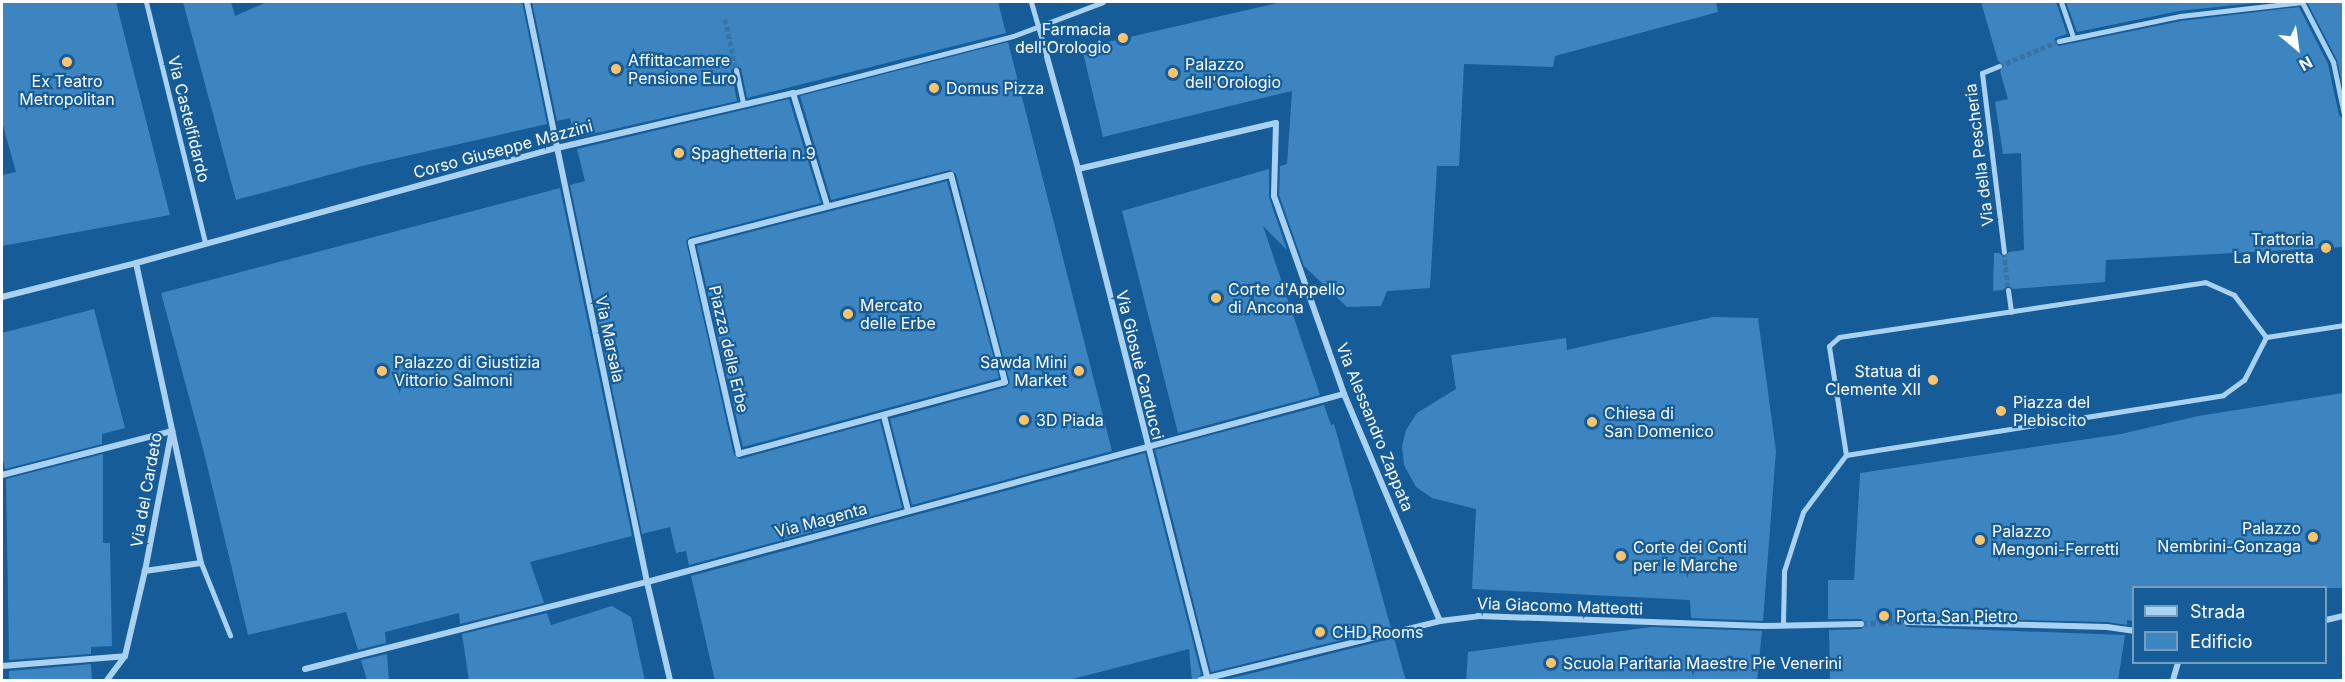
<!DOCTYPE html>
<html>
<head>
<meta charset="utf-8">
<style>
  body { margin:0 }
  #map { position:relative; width:2345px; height:682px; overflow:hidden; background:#155c98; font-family:Inter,sans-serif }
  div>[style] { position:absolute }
  .building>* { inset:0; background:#3d85c0 }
  .pedestrian-tunnel>* { height:5px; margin-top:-2.5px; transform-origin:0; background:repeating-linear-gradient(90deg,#3874a7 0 5px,transparent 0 7.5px) }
  .minor-tunnel>* { height:6px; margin-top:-3px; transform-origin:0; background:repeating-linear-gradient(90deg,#3874a7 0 6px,transparent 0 9px) }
  .pedestrian>* { height:5px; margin:-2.5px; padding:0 2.5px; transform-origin:2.5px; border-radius:2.5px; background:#a8d1f2 }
  .minor>* { height:6px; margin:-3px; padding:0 3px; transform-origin:3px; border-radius:3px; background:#a8d1f2 }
  .dots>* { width:16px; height:16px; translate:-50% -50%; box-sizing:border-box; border:3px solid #155c98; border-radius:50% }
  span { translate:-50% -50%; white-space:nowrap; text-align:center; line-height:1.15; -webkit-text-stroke:4.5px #155c98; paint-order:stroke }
  .poi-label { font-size:16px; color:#fff }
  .right { translate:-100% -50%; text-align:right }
  .left { translate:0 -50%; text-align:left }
  .street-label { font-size:16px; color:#fff }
  .frame { position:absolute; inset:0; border:3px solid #fff; pointer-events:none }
  .legend { position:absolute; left:2132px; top:586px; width:195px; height:78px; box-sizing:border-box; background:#155c98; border:2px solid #739dc1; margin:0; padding:8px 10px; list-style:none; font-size:18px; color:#fff }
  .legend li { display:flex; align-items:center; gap:12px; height:30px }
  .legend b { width:30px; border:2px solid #739dc1 }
  .north { position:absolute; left:2267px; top:18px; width:60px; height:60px; -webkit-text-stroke:4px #155c98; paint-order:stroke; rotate:151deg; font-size:16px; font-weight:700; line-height:24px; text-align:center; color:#fff }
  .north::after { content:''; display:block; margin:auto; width:21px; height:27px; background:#fff; clip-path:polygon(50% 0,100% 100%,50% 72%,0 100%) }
</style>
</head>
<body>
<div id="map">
  <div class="building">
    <div style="clip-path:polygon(2px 2px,116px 2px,170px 215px,2px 246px,2px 175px,16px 172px,2px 122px)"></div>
    <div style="clip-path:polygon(183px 2px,231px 2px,235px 16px,267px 2px,522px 2px,547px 124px,362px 166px,236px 200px)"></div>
    <div style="clip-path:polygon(532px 2px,998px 2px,1006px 33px,747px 98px,741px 68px,734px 65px,731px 71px,737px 101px,575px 138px,570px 118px,557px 121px)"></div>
    <div style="clip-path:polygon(1282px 2px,1716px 2px,1718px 12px,1555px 56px,1553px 67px,1464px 64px,1459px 166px,1437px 166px,1430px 288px,1387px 291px,1381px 306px,1347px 307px,1304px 266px,1279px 195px,1280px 166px,1287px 164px,1292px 91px,1103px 137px,1082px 48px)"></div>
    <div style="clip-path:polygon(1981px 2px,2056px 2px,2067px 34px,2055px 38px,2054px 43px,2059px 46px,2181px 21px,2299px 7px,2328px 64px,2339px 115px,2343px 119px,2343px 247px,2106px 260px,2105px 282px,2013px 289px,2008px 285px,2003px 290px,1993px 291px,1994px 253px,1999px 253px,2004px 257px,2009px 252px,2024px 250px,2021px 153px,2003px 154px,1995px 102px,2008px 99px,2000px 71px,2004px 65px,1998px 61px)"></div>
    <div style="clip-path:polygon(2066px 2px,2264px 2px,2179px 11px,2077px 32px)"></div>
    <div style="clip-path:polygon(2307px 2px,2343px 2px,2343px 88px,2337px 60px)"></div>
    <div style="clip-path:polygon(1008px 42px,1112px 451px,912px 505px,890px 419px,1006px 387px,1010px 383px,956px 174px,950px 170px,831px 200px,800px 96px)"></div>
    <div style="clip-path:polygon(789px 99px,821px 203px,690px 237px,686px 241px,734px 455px,740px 459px,880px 421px,902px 508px,689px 565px,686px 551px,676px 553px,670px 527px,642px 534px,570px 185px,585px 181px,577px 149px)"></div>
    <div style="clip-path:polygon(1269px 169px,1269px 197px,1287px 250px,1263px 226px,1320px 395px,1178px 433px,1122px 211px)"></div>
    <div style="clip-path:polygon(947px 181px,999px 378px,743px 447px,697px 246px)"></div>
    <div style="clip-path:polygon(560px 188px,632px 536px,530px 562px,544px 603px,460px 624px,459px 613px,385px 632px,386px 643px,358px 650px,346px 612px,248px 635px,203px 449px,161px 293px)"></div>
    <div style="clip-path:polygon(94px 309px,125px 428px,102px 434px,102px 444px,5px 469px,2px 456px,2px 333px)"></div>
    <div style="clip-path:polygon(1713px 317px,1758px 318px,1776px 451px,1763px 621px,1691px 618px,1690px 600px,1472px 589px,1476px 509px,1432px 498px,1416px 487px,1404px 465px,1402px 446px,1406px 430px,1417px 413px,1456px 389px,1451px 355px,1566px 338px,1567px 350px)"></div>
    <div style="clip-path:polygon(2343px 393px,2343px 588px,2133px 588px,2133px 621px,2127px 620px,2127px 625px,2107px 622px,1907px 617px,1902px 621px,1907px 627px,2125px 635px,2118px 681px,1830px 681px,1829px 630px,1861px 629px,1866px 624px,1861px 619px,1828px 619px,1828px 580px,1854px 580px,1860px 473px,2121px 434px,2198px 416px)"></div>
    <div style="clip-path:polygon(1324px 405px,1331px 425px,1334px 424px,1391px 628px,1211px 672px,1155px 450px)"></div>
    <div style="clip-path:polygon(1145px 453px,1201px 674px,1195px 681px,1192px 681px,1189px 649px,1065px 681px,715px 681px,691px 576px)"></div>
    <div style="clip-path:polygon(103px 454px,103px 543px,110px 543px,112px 646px,91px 647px,91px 654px,9px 660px,6px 479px)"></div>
    <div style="clip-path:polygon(612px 606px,631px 617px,645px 681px,469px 681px,462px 634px,547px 613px,551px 625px)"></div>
    <div style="clip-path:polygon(1651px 627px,1762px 631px,1757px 681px,1466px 681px,1468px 652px)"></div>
    <div style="clip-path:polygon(1394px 638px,1406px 681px,1220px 681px)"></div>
    <div style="clip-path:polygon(387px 654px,389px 681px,367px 681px,361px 660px)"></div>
    <div style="clip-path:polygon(91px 664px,92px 681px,9px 681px,9px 671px)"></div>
  </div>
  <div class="pedestrian-tunnel">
    <div style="left:725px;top:19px;width:52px;rotate:77.8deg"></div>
    <div style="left:1999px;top:66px;width:65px;rotate:-22.6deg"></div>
    <div style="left:2004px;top:252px;width:38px;rotate:84deg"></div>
  </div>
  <div class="minor-tunnel">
    <div style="left:1861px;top:624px;width:46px;rotate:-2.5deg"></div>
  </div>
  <div class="pedestrian">
    <div style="left:146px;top:2px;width:247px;rotate:76.2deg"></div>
    <div style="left:1031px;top:2px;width:57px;rotate:73.8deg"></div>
    <div style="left:2061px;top:2px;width:36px;rotate:71deg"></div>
    <div style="left:2059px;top:41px;width:124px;rotate:-11.7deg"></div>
    <div style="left:2180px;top:16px;width:123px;rotate:-6.5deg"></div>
    <div style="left:2302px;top:2px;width:68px;rotate:62.7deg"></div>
    <div style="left:2333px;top:62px;width:53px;rotate:78.1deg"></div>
    <div style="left:1999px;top:66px;width:18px;rotate:158deg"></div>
    <div style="left:1982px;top:73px;width:180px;rotate:83deg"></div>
    <div style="left:736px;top:70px;width:35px;rotate:78deg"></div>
    <div style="left:793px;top:93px;width:227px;rotate:-14.5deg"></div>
    <div style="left:1013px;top:36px;width:96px;rotate:-20.7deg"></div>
    <div style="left:2008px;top:290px;width:22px;rotate:82deg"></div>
    <div style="left:1846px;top:455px;width:110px;rotate:-98.9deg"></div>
    <div style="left:1829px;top:346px;width:13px;rotate:-42deg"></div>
    <div style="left:1839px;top:337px;width:370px;rotate:-8.5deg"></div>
    <div style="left:2205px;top:282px;width:32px;rotate:24deg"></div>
    <div style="left:2234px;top:295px;width:53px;rotate:52.7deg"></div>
    <div style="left:201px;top:563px;width:78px;rotate:68.1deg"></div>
    <div style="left:1783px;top:625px;width:54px;rotate:-88.9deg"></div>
    <div style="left:1784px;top:571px;width:62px;rotate:-72.1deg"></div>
    <div style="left:1803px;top:512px;width:71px;rotate:-53deg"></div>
    <div style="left:1846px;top:455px;width:382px;rotate:-9deg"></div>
    <div style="left:2223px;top:395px;width:26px;rotate:-36deg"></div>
    <div style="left:2244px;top:380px;width:48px;rotate:-62.9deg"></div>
    <div style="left:2266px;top:337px;width:79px;rotate:-8.7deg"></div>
  </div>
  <div class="minor">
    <div style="left:527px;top:2px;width:592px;rotate:78.31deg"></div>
    <div style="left:647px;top:582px;width:101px;rotate:76.8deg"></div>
    <div style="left:1047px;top:57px;width:116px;rotate:74.5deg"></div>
    <div style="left:1078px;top:169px;width:527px;rotate:75.73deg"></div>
    <div style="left:1078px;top:169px;width:203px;rotate:-13.1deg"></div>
    <div style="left:1276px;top:123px;width:73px;rotate:91.6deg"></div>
    <div style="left:1274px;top:196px;width:210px;rotate:70.5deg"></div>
    <div style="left:1344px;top:394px;width:246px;rotate:67.1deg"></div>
    <div style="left:951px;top:175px;width:214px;rotate:75.4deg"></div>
    <div style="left:1005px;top:382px;width:276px;rotate:164.9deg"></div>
    <div style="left:739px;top:454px;width:217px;rotate:-102.8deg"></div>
    <div style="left:691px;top:242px;width:268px;rotate:-14.5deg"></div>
    <div style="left:136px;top:263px;width:307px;rotate:77.8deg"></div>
    <div style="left:201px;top:563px;width:57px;rotate:171.9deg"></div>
    <div style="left:2px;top:297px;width:138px;rotate:-14.2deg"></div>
    <div style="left:136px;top:263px;width:436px;rotate:-15.3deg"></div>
    <div style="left:557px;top:148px;width:242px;rotate:-13.1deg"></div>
    <div style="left:793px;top:93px;width:117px;rotate:73.1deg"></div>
    <div style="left:884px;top:416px;width:97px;rotate:75.7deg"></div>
    <div style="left:2px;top:475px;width:176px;rotate:-14.5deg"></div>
    <div style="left:2326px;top:620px;width:18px;rotate:-13deg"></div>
    <div style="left:1907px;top:622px;width:200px;rotate:1.4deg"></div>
    <div style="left:2107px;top:627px;width:27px;rotate:8deg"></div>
    <div style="left:2px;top:666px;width:123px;rotate:-4.6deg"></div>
    <div style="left:305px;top:669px;width:353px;rotate:-14.3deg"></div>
    <div style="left:647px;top:582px;width:722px;rotate:-15.1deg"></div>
    <div style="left:107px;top:680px;width:30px;rotate:-53deg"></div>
    <div style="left:125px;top:656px;width:87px;rotate:-76.8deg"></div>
    <div style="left:145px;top:571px;width:138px;rotate:-79.2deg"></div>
    <div style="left:1200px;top:680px;width:247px;rotate:-13.8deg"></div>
    <div style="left:1440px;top:621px;width:38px;rotate:-7deg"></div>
    <div style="left:1478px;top:616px;width:286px;rotate:2deg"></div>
    <div style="left:1764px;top:626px;width:97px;rotate:-1.2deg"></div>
    <div style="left:2173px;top:680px;width:19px;rotate:-74deg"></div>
  </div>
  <div class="dots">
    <div style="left:1123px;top:38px;background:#ffc469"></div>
    <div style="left:67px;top:62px;background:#ffc469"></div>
    <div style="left:616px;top:69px;background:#ffc469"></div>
    <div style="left:1173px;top:73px;background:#ffc469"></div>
    <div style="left:934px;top:88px;background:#ffc469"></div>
    <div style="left:679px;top:153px;background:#ffc469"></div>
    <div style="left:2326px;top:248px;background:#ffc469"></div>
    <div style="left:1216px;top:298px;background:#ffc469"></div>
    <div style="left:848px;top:314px;background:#ffc469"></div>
    <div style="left:382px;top:371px;background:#ffc469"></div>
    <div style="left:1079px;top:371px;background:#ffc469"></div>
    <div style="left:1933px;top:380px;background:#ffc469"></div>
    <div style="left:2001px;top:411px;background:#ffc469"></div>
    <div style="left:1024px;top:420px;background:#ffc469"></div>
    <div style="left:1592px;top:422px;background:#ffc469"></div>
    <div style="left:2313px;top:537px;background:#ffc469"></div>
    <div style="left:1980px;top:540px;background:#ffc469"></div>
    <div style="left:1621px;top:556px;background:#ffc469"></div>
    <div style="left:1884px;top:616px;background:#ffc469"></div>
    <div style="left:1320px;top:632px;background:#ffc469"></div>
    <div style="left:1551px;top:663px;background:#ffc469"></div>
  </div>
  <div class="poi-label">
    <span class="right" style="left:1111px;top:38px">Farmacia<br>dell'Orologio</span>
    <span class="left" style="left:628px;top:69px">Affittacamere<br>Pensione Euro</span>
    <span class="left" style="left:1185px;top:73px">Palazzo<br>dell'Orologio</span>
    <span style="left:67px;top:90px">Ex Teatro<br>Metropolitan</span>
    <span class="left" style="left:946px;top:88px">Domus Pizza</span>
    <span class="left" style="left:691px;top:153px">Spaghetteria n.9</span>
    <span class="right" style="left:2314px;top:248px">Trattoria<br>La Moretta</span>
    <span class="left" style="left:1228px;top:298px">Corte d'Appello<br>di Ancona</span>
    <span class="left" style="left:860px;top:314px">Mercato<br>delle Erbe</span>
    <span class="left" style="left:394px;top:371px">Palazzo di Giustizia<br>Vittorio Salmoni</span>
    <span class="right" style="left:1067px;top:371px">Sawda Mini<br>Market</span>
    <span class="right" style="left:1921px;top:380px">Statua di<br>Clemente XII</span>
    <span class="left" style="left:2013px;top:411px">Piazza del<br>Plebiscito</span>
    <span class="left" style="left:1604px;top:422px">Chiesa di<br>San Domenico</span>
    <span class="left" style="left:1036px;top:420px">3D Piada</span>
    <span class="right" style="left:2301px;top:537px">Palazzo<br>Nembrini-Gonzaga</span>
    <span class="left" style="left:1992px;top:540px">Palazzo<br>Mengoni-Ferretti</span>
    <span class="left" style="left:1633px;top:556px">Corte dei Conti<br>per le Marche</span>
    <span class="left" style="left:1896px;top:616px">Porta San Pietro</span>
    <span class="left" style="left:1332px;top:632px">CHD Rooms</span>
    <span class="left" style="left:1563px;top:663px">Scuola Paritaria Maestre Pie Venerini</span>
  </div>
  <div class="street-label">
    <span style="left:189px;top:119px;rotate:76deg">Via Castelfidardo</span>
    <span style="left:503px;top:149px;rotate:-15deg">Corso Giuseppe Mazzini</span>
    <span style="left:1979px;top:155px;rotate:-97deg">Via della Pescheria</span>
    <span style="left:610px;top:339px;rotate:78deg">Via Marsala</span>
    <span style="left:729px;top:349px;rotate:77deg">Piazza delle Erbe</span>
    <span style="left:1140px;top:365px;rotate:76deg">Via Giosuè Carducci</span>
    <span style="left:1375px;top:427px;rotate:68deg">Via Alessandro Zappata</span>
    <span style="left:146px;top:490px;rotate:-80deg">Via del Cardeto</span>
    <span style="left:821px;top:520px;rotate:-15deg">Via Magenta</span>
    <span style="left:1560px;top:606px;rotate:2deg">Via Giacomo Matteotti</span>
  </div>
  <div class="frame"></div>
  <ul class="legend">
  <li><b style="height:8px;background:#a8d1f2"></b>Strada</li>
  <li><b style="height:16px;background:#3d85c0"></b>Edificio</li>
  </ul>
  <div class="north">N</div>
</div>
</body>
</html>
